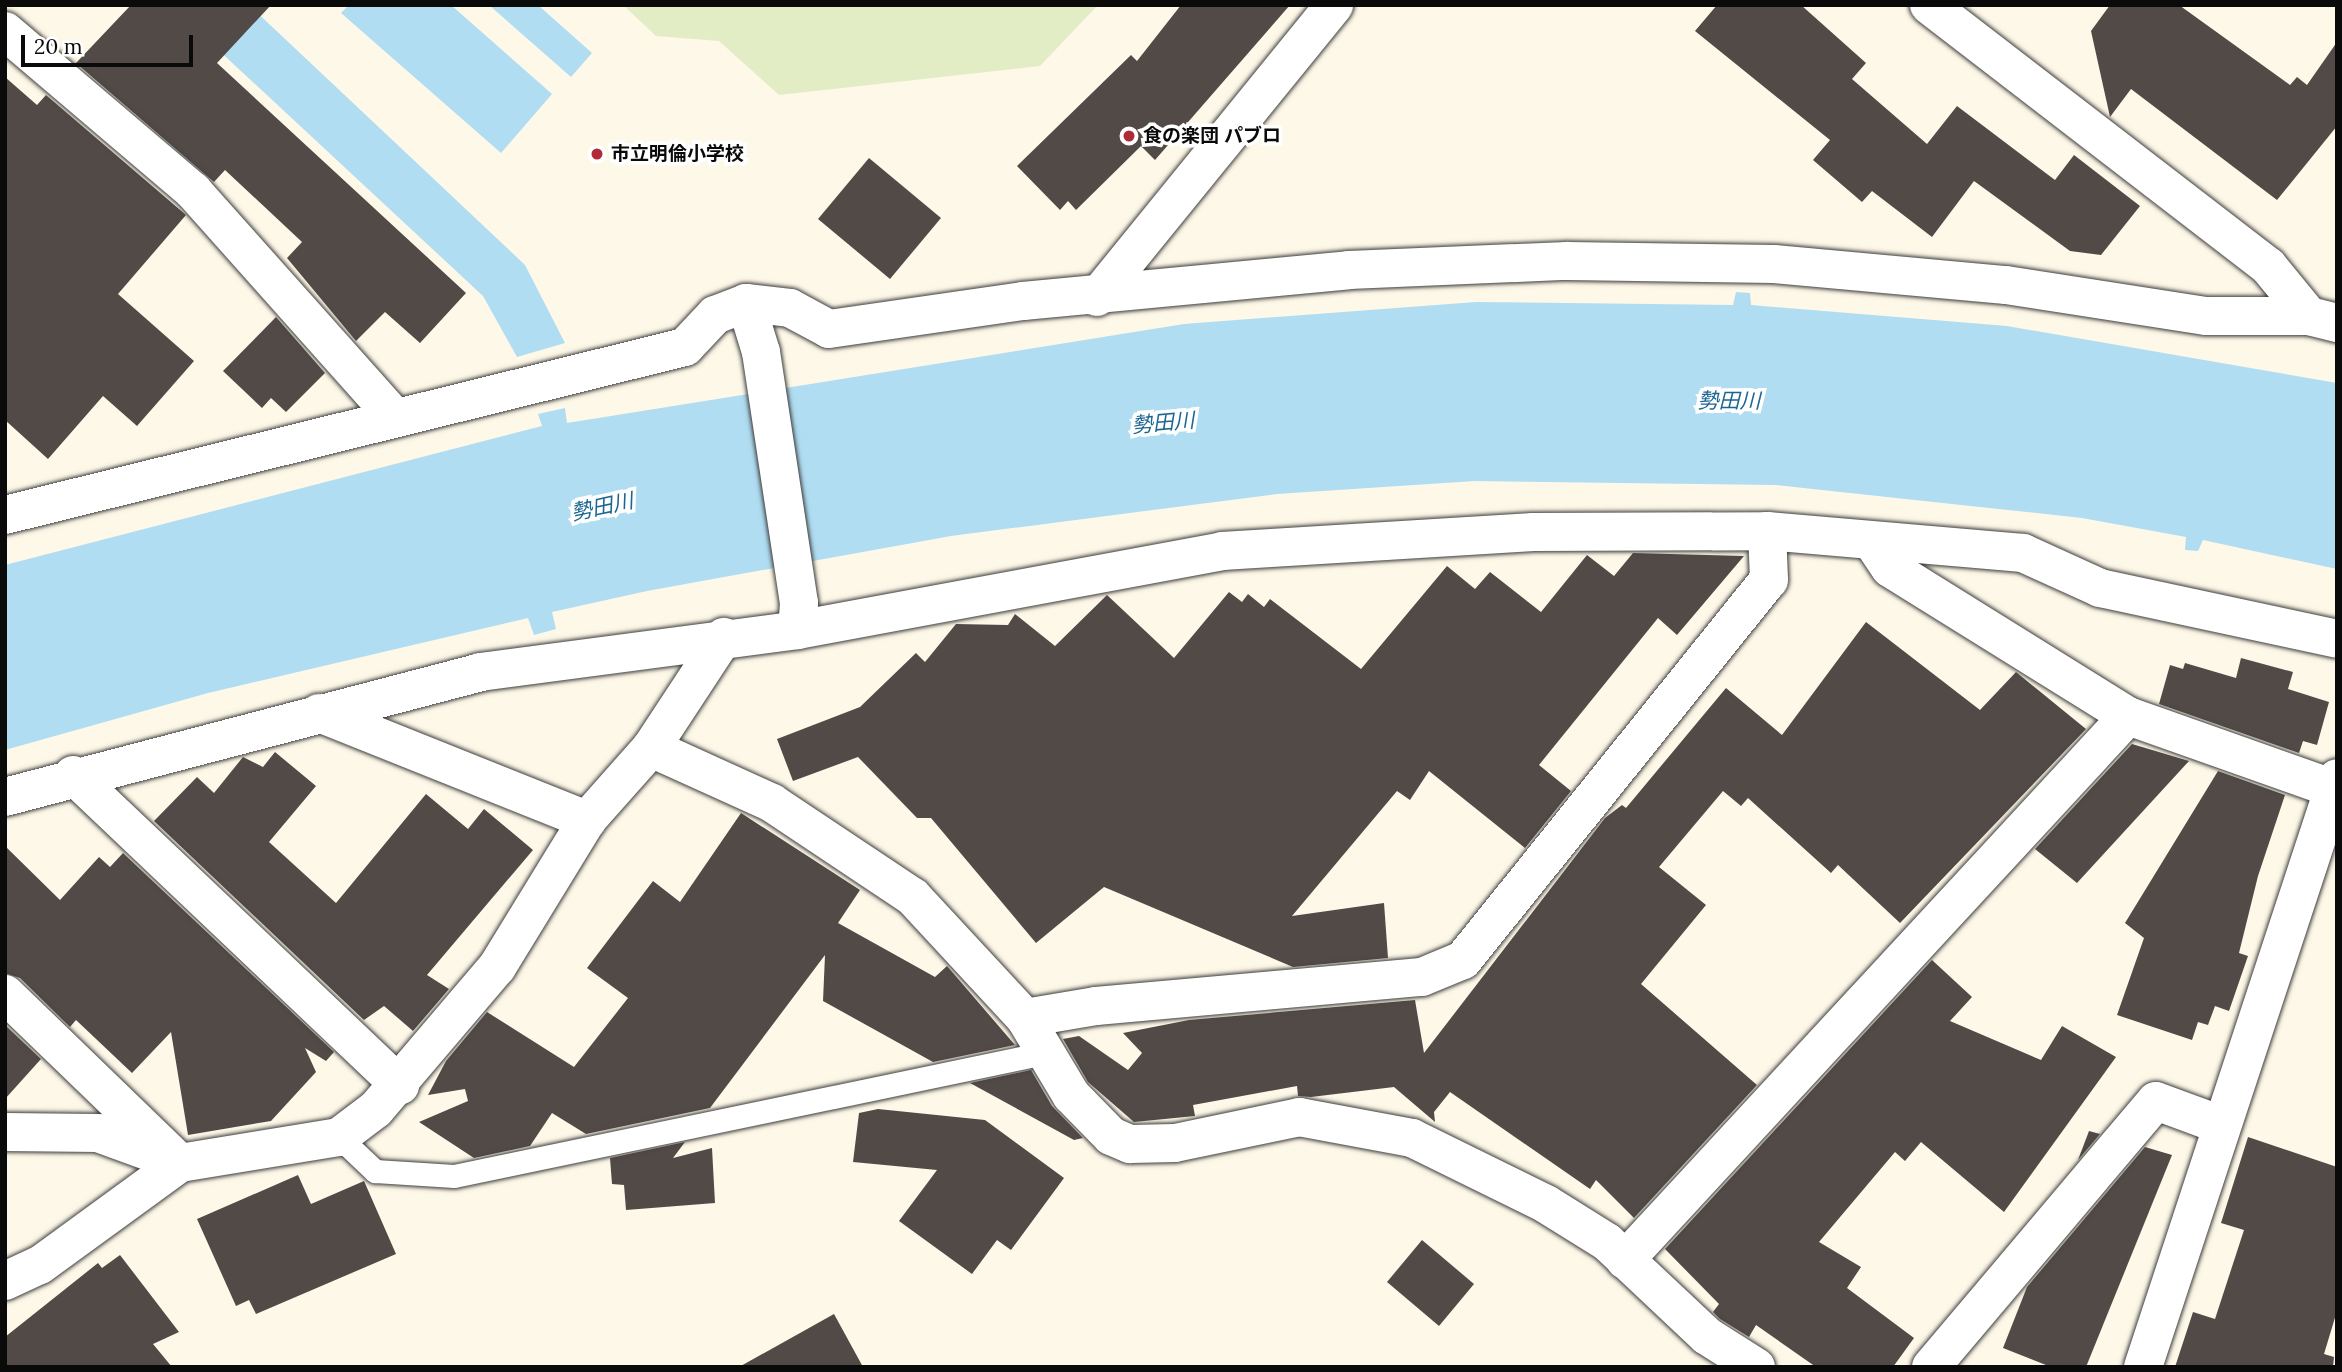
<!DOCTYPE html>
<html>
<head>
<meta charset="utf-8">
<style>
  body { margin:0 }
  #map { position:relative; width:2342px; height:1372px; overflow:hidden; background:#fef8e8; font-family:Lora,"Noto Sans JP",serif }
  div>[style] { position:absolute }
  .pitch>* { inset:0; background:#e2edc6 }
  .water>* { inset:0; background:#b0ddf2 }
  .building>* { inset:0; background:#524a47 }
  .roads { filter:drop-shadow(0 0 2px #3d3d3d) drop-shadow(0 0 2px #3d3d3d) }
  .service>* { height:23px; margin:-11.5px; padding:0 11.5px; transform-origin:11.5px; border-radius:11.5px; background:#fff }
  .minor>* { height:38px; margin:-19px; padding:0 19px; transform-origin:19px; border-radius:19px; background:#fff }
  .dots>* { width:19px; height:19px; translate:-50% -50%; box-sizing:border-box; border:4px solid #fff; border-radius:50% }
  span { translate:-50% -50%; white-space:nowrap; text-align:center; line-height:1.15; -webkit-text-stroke:7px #fff; paint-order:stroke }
  .poi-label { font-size:19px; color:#0a0a0a; font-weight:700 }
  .left { translate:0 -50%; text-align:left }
  .water-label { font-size:21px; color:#1c6692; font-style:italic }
  .frame { position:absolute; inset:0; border:7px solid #0a0a0a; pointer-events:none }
  .scale { position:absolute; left:21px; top:35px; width:172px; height:32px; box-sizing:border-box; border:4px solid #0a0a0a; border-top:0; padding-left:9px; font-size:21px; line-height:24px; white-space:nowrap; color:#0a0a0a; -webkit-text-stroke:5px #fff; paint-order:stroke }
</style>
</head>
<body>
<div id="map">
  <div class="pitch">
    <div style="clip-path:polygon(623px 5px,1098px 5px,1040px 66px,779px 95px,719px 41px,656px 36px)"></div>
  </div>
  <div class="water">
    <div style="clip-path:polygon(170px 5px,249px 5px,525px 265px,565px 343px,517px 357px,483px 296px)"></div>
    <div style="clip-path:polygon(349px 5px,451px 5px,552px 94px,501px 153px,341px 13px)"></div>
    <div style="clip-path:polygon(489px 5px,538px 5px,592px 53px,571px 77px)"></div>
    <div style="clip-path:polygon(1736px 292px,1750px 293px,1751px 305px,2007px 326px,2337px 383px,2337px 569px,2203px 540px,2198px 551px,2185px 550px,2186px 537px,2082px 518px,1776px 485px,1475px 481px,1277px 494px,951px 536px,647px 591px,552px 612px,556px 629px,534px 635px,528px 618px,208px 693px,5px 750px,5px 565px,542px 426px,538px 414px,565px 408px,567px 423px,1184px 324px,1476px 302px,1733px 305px)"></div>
  </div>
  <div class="building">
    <div style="clip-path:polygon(131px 5px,271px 5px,217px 63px,466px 293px,420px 343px,385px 312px,356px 341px,287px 258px,302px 242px,225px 170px,214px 182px,76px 63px)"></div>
    <div style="clip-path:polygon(1181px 5px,1290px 5px,1155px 160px,1141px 146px,1076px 210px,1068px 201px,1060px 210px,1017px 166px,1131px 55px,1137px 61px)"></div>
    <div style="clip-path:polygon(1717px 5px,1801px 5px,1866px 63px,1852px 79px,1927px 144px,1957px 106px,2055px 180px,2074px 155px,2140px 206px,2101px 255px,2070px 251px,1974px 181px,1932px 237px,1872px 191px,1862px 202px,1813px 160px,1830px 140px,1695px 31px)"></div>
    <div style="clip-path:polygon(2110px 5px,2179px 5px,2290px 85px,2297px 77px,2307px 85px,2337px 42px,2337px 126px,2277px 200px,2131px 89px,2110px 117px,2091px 31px)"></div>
    <div style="clip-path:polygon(5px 77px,37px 105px,46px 95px,186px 215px,118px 294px,194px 361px,137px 426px,103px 396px,48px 459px,5px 420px)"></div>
    <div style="clip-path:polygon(869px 158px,941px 218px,890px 279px,818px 219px)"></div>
    <div style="clip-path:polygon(276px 317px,325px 373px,286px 412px,271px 398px,262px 408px,223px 371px)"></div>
    <div style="clip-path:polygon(1633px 553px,1744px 556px,1677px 635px,1658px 618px,1539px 765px,1571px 791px,1525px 848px,1429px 771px,1410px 800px,1397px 791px,1292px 916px,1384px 903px,1388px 958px,1293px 967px,1104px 887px,1036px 943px,931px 818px,917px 818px,858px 757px,793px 781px,777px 739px,860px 707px,916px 653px,925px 662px,956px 624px,1008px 625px,1015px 614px,1055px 646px,1107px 595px,1174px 658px,1229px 592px,1242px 602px,1248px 594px,1264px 607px,1270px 599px,1361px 669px,1447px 566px,1475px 589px,1490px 572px,1541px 612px,1587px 555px,1614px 576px)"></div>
    <div style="clip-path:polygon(1866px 622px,1980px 710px,2016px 672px,2086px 729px,1900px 923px,1838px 865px,1831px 873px,1748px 798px,1741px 806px,1723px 791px,1659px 867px,1706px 905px,1641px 984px,1757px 1085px,1634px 1218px,1596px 1180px,1590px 1189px,1450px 1092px,1434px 1112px,1435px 1122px,1394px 1087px,1311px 1097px,1298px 1096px,1297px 1086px,1193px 1105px,1195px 1116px,1134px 1122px,1088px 1082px,1063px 1039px,1079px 1036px,1128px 1070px,1142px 1053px,1123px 1033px,1189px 1020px,1415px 1000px,1424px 1053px,1605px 818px,1622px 805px,1626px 808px,1726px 688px,1782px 735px)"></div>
    <div style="clip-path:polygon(2241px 658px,2293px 672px,2288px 689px,2329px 702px,2317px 745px,2303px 741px,2299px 753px,2159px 704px,2170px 665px,2183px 669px,2185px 663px,2236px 678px)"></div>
    <div style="clip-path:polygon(2132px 744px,2189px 761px,2077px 883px,2035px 849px)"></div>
    <div style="clip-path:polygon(275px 752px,316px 786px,269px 842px,336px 903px,426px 794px,468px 829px,484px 809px,533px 850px,427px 975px,449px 989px,413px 1031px,384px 1006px,364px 1020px,154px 821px,197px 777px,214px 793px,243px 757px,263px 767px)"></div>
    <div style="clip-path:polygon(2218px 771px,2285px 795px,2258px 876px,2239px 953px,2248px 956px,2229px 1011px,2215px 1006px,2208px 1025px,2198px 1022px,2192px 1040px,2117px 1015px,2144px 938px,2125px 923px)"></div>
    <div style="clip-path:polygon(741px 813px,860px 890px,838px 923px,935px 977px,947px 966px,1015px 1045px,933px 1062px,823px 1001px,825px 955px,710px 1108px,586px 1134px,552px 1113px,530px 1146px,474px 1158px,419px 1122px,468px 1101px,465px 1089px,428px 1095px,446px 1061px,487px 1012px,574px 1067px,628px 998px,587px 968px,653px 881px,680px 902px)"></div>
    <div style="clip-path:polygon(5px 846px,60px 900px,99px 857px,110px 867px,123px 853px,334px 1052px,326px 1061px,305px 1048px,316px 1072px,271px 1121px,188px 1135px,171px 1032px,132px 1073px,76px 1020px,70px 1027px,20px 978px,5px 973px)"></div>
    <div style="clip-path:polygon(1932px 960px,1972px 997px,1950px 1021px,2041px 1060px,2062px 1026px,2116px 1057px,2004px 1212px,1921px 1142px,1905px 1161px,1895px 1152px,1819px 1242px,1861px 1267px,1847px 1288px,1914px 1338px,1893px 1367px,1816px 1367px,1756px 1325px,1749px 1337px,1720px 1319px,1713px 1312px,1719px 1304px,1665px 1249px)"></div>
    <div style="clip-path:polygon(5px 1025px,41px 1059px,5px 1099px)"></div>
    <div style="clip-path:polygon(1031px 1070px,1052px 1106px,1083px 1138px,1074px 1140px,970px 1083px)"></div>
    <div style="clip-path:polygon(878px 1109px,985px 1120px,1064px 1178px,1011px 1250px,997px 1240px,972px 1274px,899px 1221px,937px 1170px,853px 1162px,859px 1113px)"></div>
    <div style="clip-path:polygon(2089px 1131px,2100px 1134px,2078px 1160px)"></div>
    <div style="clip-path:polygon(2248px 1137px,2337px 1167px,2337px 1311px,2324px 1354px,2334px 1357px,2333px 1367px,2175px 1367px,2193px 1312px,2215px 1319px,2244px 1230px,2221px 1223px)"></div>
    <div style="clip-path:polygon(685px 1142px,673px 1158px,712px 1148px,715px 1203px,626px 1210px,624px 1185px,612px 1184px,610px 1158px)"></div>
    <div style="clip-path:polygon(2145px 1147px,2172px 1155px,2086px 1367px,2051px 1367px,2003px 1348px,2027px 1287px)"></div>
    <div style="clip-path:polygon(298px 1175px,311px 1204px,364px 1181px,396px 1254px,256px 1314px,249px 1300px,236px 1306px,197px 1219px)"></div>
    <div style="clip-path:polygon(1422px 1240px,1474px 1284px,1439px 1326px,1387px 1282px)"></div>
    <div style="clip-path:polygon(120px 1255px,179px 1332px,153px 1344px,172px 1367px,5px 1367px,5px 1337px,98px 1263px,102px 1268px)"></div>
    <div style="clip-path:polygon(834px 1314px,863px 1367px,739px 1367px)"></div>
  </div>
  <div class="roads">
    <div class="service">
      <div style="left:339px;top:1137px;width:50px;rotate:43.4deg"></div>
      <div style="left:375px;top:1171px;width:79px;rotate:3.6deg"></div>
      <div style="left:454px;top:1176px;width:608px;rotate:-11.77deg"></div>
    </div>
    <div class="minor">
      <div style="left:1929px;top:5px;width:428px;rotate:37.6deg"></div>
      <div style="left:2268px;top:266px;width:65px;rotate:50.6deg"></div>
      <div style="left:2309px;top:316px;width:29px;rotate:14deg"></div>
      <div style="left:5px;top:31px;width:247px;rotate:40.4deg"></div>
      <div style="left:193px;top:191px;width:304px;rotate:48.3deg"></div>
      <div style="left:1097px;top:297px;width:376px;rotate:-50.9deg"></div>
      <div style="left:746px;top:303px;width:51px;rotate:73deg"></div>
      <div style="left:761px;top:352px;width:254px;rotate:81.4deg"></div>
      <div style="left:799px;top:603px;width:27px;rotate:94deg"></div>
      <div style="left:5px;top:515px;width:700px;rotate:-13.88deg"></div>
      <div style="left:685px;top:347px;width:44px;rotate:-46.8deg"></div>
      <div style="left:715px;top:315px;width:33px;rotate:-21deg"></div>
      <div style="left:746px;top:303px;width:44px;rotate:6.5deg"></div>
      <div style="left:790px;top:308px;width:44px;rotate:28.3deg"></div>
      <div style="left:829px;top:329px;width:196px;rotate:-8.2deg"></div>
      <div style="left:1023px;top:301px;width:327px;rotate:-5.4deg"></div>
      <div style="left:1349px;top:270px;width:218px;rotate:-2.4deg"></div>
      <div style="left:1567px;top:261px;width:207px;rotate:0.8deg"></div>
      <div style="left:1774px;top:264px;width:233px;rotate:5.2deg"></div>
      <div style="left:2006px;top:285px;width:202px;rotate:8.8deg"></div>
      <div style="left:2206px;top:316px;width:103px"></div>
      <div style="left:1873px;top:543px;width:30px;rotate:56deg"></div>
      <div style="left:1890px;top:568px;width:280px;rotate:31.9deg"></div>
      <div style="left:2128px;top:716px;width:222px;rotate:19.5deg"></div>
      <div style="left:319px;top:713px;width:289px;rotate:21.8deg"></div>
      <div style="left:651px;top:748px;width:133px;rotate:24.4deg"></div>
      <div style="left:772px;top:803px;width:169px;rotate:33.7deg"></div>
      <div style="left:913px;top:897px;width:165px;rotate:47.2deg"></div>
      <div style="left:1025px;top:1018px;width:90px;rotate:59.1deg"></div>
      <div style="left:1071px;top:1095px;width:57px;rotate:45.7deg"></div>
      <div style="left:1111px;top:1136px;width:21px;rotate:23deg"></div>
      <div style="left:1130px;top:1144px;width:45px;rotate:-1.3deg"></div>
      <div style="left:1175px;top:1143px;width:127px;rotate:-11.8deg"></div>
      <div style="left:1299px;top:1117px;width:115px;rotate:10.5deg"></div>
      <div style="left:1412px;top:1138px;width:149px;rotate:26.2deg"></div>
      <div style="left:1546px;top:1204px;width:72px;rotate:31.9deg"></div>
      <div style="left:1607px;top:1242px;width:137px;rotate:43.2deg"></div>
      <div style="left:1707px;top:1336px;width:58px;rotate:32.3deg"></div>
      <div style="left:73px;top:775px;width:451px;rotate:43.5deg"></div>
      <div style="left:5px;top:797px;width:491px;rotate:-14.7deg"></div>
      <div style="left:480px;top:672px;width:320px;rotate:-7.5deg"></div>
      <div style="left:797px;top:630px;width:432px;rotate:-10.5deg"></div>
      <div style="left:1222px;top:551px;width:312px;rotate:-3.5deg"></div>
      <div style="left:1533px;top:532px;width:234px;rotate:-0.2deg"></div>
      <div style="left:1767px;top:531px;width:257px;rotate:4.9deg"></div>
      <div style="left:2023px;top:553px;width:85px;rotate:24.4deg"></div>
      <div style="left:2100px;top:588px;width:242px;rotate:12.1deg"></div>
      <div style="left:5px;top:994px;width:243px;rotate:44deg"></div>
      <div style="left:180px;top:1163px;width:87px;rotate:-159.9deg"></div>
      <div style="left:98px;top:1133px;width:93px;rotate:-179.4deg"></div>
      <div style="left:1025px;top:1018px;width:72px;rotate:-9.6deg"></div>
      <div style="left:1096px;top:1006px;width:327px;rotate:-5.1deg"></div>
      <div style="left:1422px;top:977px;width:44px;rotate:-22.5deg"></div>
      <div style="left:1463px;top:960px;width:488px;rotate:-51.2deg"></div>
      <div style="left:1769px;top:580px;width:49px;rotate:-92.3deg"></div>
      <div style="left:1625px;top:1260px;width:741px;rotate:-47.24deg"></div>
      <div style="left:5px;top:1281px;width:38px;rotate:-25deg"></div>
      <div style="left:40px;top:1265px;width:173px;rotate:-36.1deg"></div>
      <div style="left:180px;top:1163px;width:161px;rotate:-9.3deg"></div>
      <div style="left:339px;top:1137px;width:46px;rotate:-37.1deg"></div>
      <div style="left:376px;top:1109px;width:187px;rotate:-49.6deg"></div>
      <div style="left:497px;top:967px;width:172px;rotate:-58.5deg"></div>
      <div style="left:587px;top:820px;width:96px;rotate:-48.4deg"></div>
      <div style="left:651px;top:748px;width:133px;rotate:-56.7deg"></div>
      <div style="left:1931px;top:1367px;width:348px;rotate:-49.8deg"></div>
      <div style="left:2156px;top:1101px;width:69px;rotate:20.3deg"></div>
      <div style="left:2143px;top:1367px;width:620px;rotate:-71.77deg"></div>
    </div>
  </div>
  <div class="dots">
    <div style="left:1129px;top:136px;background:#b02b3a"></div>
    <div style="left:597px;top:154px;background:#b02b3a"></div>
  </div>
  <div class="poi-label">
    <span class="left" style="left:1143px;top:136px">食の楽団 パブロ</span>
    <span class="left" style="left:611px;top:154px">市立明倫小学校</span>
  </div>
  <div class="water-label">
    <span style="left:1729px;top:401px">勢田川</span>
    <span style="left:1163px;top:423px;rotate:-5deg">勢田川</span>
    <span style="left:602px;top:507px;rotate:-12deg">勢田川</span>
  </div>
  <div class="frame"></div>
  <div class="scale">20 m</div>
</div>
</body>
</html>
